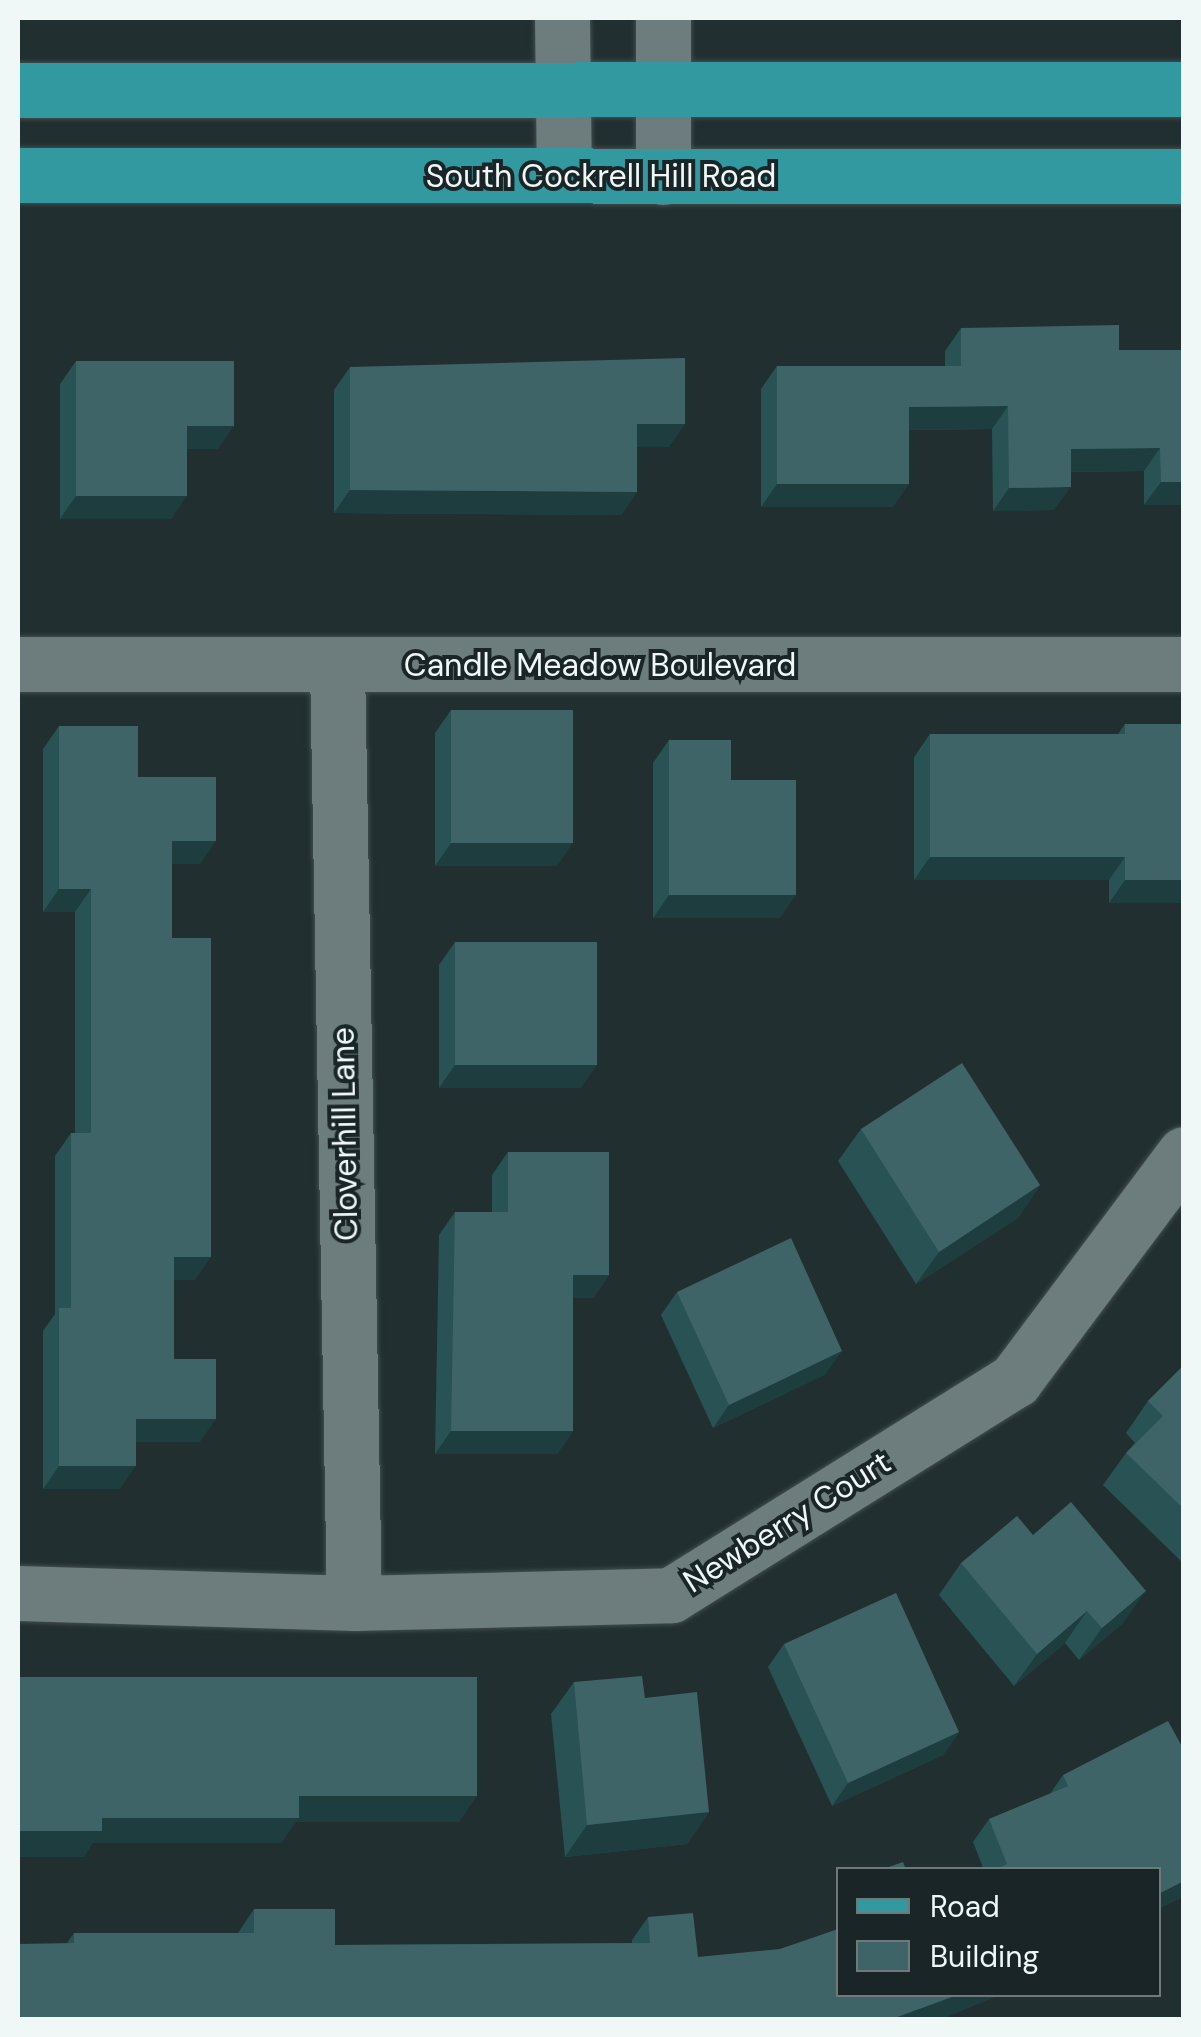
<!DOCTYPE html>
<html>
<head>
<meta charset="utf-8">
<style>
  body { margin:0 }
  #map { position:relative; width:1201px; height:2037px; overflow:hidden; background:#222f30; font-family:"DM Sans",sans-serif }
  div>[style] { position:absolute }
  .roads { filter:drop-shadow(0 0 2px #424d4e) drop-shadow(0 0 2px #424d4e) }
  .minor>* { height:55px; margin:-27.5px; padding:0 27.5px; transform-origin:27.5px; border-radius:27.5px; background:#6d7c7d }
  .major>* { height:55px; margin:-27.5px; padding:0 27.5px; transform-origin:27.5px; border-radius:27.5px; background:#31999f }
  .wall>* { inset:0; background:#295255 }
  .shaded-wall>* { inset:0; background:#1d3d3f }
  .building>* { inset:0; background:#3e6467 }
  span { translate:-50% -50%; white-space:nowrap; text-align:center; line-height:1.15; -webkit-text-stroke:8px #192526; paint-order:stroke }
  .street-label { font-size:32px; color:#eff7f7 }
  .frame { position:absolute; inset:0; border:20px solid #eff7f7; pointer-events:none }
  .legend { position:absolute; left:836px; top:1867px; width:325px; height:130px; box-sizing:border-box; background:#192526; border:2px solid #6f797a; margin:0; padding:12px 18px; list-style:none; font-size:30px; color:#eff7f7 }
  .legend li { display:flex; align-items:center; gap:20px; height:50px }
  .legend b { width:50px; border:2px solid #6f797a }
</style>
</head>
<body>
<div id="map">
  <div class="roads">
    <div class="minor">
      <div style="left:562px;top:18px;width:156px;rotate:89.3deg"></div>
      <div style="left:663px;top:18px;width:159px;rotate:90deg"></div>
      <div style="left:18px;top:664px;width:1166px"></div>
      <div style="left:337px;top:665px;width:938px;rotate:88.96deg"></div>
      <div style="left:18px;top:1593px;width:336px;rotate:1.7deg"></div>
      <div style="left:354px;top:1603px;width:317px;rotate:-1.4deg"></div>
      <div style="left:671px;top:1595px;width:406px;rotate:-32deg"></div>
      <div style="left:1015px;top:1380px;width:282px;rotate:-53.2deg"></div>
    </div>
    <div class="major">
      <div style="left:18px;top:90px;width:1166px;rotate:-0.05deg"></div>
      <div style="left:18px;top:175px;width:1166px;rotate:0.05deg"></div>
    </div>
  </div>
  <div class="wall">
    <div style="clip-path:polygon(961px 328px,1119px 350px,1184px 350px,1184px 505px,1144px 505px,1144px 471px,1071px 472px,1054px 510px,993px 511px,992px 429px,909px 430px,893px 507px,761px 507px,761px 389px,777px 366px,945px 366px,945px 351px)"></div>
    <div style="clip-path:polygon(76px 361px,218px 449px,187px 449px,171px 519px,60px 519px,60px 384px)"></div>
    <div style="clip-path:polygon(350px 367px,669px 447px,637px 447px,637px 492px,621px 515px,334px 513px,334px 390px)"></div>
    <div style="clip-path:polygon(451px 710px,557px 866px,435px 866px,435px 733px)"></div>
    <div style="clip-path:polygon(1125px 724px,1184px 903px,1109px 903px,1109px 880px,914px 880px,914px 757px,930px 734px,1118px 734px)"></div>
    <div style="clip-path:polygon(59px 726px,138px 777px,200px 864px,172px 864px,172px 938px,195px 1280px,174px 1280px,174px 1359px,200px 1442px,136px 1442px,120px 1489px,43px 1489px,43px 1331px,55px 1314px,55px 1156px,71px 1133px,75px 1133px,75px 912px,43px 912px,43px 749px)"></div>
    <div style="clip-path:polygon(669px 740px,731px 780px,780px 918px,653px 918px,653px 763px)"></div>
    <div style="clip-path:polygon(455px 942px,581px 1088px,439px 1088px,439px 965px)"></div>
    <div style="clip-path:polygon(861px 1129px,1040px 1185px,1018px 1218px,916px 1284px,838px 1161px)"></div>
    <div style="clip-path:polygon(508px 1152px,609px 1275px,593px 1298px,573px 1298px,573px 1431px,557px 1454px,435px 1454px,439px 1235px,455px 1212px,492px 1212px,492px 1175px)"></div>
    <div style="clip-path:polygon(677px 1292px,826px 1374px,713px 1428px,661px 1315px)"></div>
    <div style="clip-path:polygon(1184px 1365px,1184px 1564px,1103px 1485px,1126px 1453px,1135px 1443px,1126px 1433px,1148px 1401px)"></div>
    <div style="clip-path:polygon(1033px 1535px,1123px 1623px,1079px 1660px,1065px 1643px,1014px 1686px,939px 1595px,961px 1563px)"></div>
    <div style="clip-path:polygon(784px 1644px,959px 1732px,943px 1755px,832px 1806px,768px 1667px)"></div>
    <div style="clip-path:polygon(574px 1682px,645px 1698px,709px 1812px,687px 1844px,565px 1857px,551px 1714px)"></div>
    <div style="clip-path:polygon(1184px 1750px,1184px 1896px,1158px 1909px,1158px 1870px,984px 1870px,973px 1842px,989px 1819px,1050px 1794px,1063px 1775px)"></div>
    <div style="clip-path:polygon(254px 1909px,335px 1945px,632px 1943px,632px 1940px,648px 1917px,698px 1957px,838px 1994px,1001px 1994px,939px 2020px,67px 1943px,74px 1933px,238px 1933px)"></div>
  </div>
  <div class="shaded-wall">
    <div style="clip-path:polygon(1008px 406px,992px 429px,893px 430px,909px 407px)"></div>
    <div style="clip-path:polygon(637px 424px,685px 424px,669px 447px,621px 447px)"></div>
    <div style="clip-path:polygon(187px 426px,234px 426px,218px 449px,171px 449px)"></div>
    <div style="clip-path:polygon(1160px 448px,1144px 471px,1054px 472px,1071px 449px)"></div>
    <div style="clip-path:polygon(1161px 482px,1184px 482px,1184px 505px,1144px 505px)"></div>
    <div style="clip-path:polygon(777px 484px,909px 484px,893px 507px,761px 507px)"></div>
    <div style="clip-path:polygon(1071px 487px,1054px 510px,993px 511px,1009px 488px)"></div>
    <div style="clip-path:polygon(350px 490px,637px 492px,621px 515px,334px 513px)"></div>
    <div style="clip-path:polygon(76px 496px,187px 496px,171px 519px,60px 519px)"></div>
    <div style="clip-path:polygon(172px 841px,216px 841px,200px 864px,156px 864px)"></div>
    <div style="clip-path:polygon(451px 843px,573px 843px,557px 866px,435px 866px)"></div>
    <div style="clip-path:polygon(930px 857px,1125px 857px,1109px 880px,914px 880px)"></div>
    <div style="clip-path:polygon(1125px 880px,1184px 880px,1184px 903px,1109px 903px)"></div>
    <div style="clip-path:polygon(59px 889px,91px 889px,75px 912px,43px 912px)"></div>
    <div style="clip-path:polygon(669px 895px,796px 895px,780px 918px,653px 918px)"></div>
    <div style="clip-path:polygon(455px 1065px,597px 1065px,581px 1088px,439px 1088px)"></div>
    <div style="clip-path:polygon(1040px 1185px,1018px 1218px,916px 1284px,939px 1252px)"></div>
    <div style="clip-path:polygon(174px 1257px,211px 1257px,195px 1280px,158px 1280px)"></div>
    <div style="clip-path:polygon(573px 1275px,609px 1275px,593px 1298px,557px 1298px)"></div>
    <div style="clip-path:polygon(842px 1351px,826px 1374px,713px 1428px,729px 1405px)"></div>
    <div style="clip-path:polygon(136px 1419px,216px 1419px,200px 1442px,120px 1442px)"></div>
    <div style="clip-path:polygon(451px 1431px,573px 1431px,557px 1454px,435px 1454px)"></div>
    <div style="clip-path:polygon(59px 1466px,136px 1466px,120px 1489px,43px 1489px)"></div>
    <div style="clip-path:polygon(1146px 1591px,1123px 1623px,1079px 1660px,1102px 1628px)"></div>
    <div style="clip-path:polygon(1087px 1611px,1065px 1643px,1014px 1686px,1037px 1654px)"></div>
    <div style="clip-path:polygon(959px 1732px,943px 1755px,832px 1806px,848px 1783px)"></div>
    <div style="clip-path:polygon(299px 1796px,477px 1796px,459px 1822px,296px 1822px,281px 1843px,93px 1843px,84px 1857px,18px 1857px,18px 1831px,102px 1818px)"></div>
    <div style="clip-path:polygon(709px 1812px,687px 1844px,565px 1857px,587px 1825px)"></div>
    <div style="clip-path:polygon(1184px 1881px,1184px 1896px,1158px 1909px,1158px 1894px)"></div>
    <div style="clip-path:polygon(960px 1994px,1001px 1994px,939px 2020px,889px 2020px)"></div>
  </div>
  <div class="building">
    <div style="clip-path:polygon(1119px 325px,1119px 350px,1184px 350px,1184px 482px,1161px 482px,1160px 448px,1071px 449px,1071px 487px,1009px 488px,1008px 406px,909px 407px,909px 484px,777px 484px,777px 366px,961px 366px,961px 328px)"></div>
    <div style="clip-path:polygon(685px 358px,685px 424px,637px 424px,637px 492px,350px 490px,350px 367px)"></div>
    <div style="clip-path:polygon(76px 361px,234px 361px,234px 426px,187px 426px,187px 496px,76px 496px)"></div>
    <div style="clip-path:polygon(451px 710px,573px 710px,573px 843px,451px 843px)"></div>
    <div style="clip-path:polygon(1125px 724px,1184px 724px,1184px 880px,1125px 880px,1125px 857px,930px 857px,930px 734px,1125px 734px)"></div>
    <div style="clip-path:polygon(59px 726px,138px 726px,138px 777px,216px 777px,216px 841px,172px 841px,172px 938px,211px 938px,211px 1257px,174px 1257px,174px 1359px,216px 1359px,216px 1419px,136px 1419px,136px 1466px,59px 1466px,59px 1308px,71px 1308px,71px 1133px,91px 1133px,91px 889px,59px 889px)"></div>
    <div style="clip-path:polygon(669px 740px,731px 740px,731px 780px,796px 780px,796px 895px,669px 895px)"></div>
    <div style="clip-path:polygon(455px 942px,597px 942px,597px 1065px,455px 1065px)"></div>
    <div style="clip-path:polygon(962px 1063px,1040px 1185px,939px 1252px,861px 1129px)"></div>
    <div style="clip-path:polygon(508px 1152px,609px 1152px,609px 1275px,573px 1275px,573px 1431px,451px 1431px,455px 1212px,508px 1212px)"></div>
    <div style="clip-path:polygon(791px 1238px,842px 1351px,729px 1405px,677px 1292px)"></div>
    <div style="clip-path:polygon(1184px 1365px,1184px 1509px,1126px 1453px,1163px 1416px,1148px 1401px)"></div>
    <div style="clip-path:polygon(1071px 1502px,1146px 1591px,1102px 1628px,1087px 1611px,1037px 1654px,961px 1563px,1017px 1516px,1033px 1535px)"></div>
    <div style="clip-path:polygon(896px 1593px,959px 1732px,848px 1783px,784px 1644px)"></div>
    <div style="clip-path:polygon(642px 1676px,645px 1698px,697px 1692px,709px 1812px,587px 1825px,574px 1682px)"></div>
    <div style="clip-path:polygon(18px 1677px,477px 1677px,477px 1796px,299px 1796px,299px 1818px,102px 1818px,102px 1831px,18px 1831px)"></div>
    <div style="clip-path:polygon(1168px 1721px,1184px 1750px,1184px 1881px,1158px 1894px,1158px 1870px,994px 1870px,1007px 1864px,989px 1819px,1068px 1786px,1063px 1775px)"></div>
    <div style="clip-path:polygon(903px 1862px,906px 1870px,880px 1870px)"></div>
    <div style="clip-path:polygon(254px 1909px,335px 1909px,335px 1945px,650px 1943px,648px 1917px,693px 1913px,698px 1957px,780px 1949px,838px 1929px,838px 1994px,960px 1994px,889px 2020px,18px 2020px,18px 1944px,74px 1943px,74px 1933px,254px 1933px)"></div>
  </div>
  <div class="street-label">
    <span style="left:601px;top:176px">South Cockrell Hill Road</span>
    <span style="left:600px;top:665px">Candle Meadow Boulevard</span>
    <span style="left:345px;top:1134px;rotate:-91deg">Cloverhill Lane</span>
    <span style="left:787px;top:1522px;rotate:-32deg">Newberry Court</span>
  </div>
  <div class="frame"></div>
  <ul class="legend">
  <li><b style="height:12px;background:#31999f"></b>Road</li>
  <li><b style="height:28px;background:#3e6467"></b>Building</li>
  </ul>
</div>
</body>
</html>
